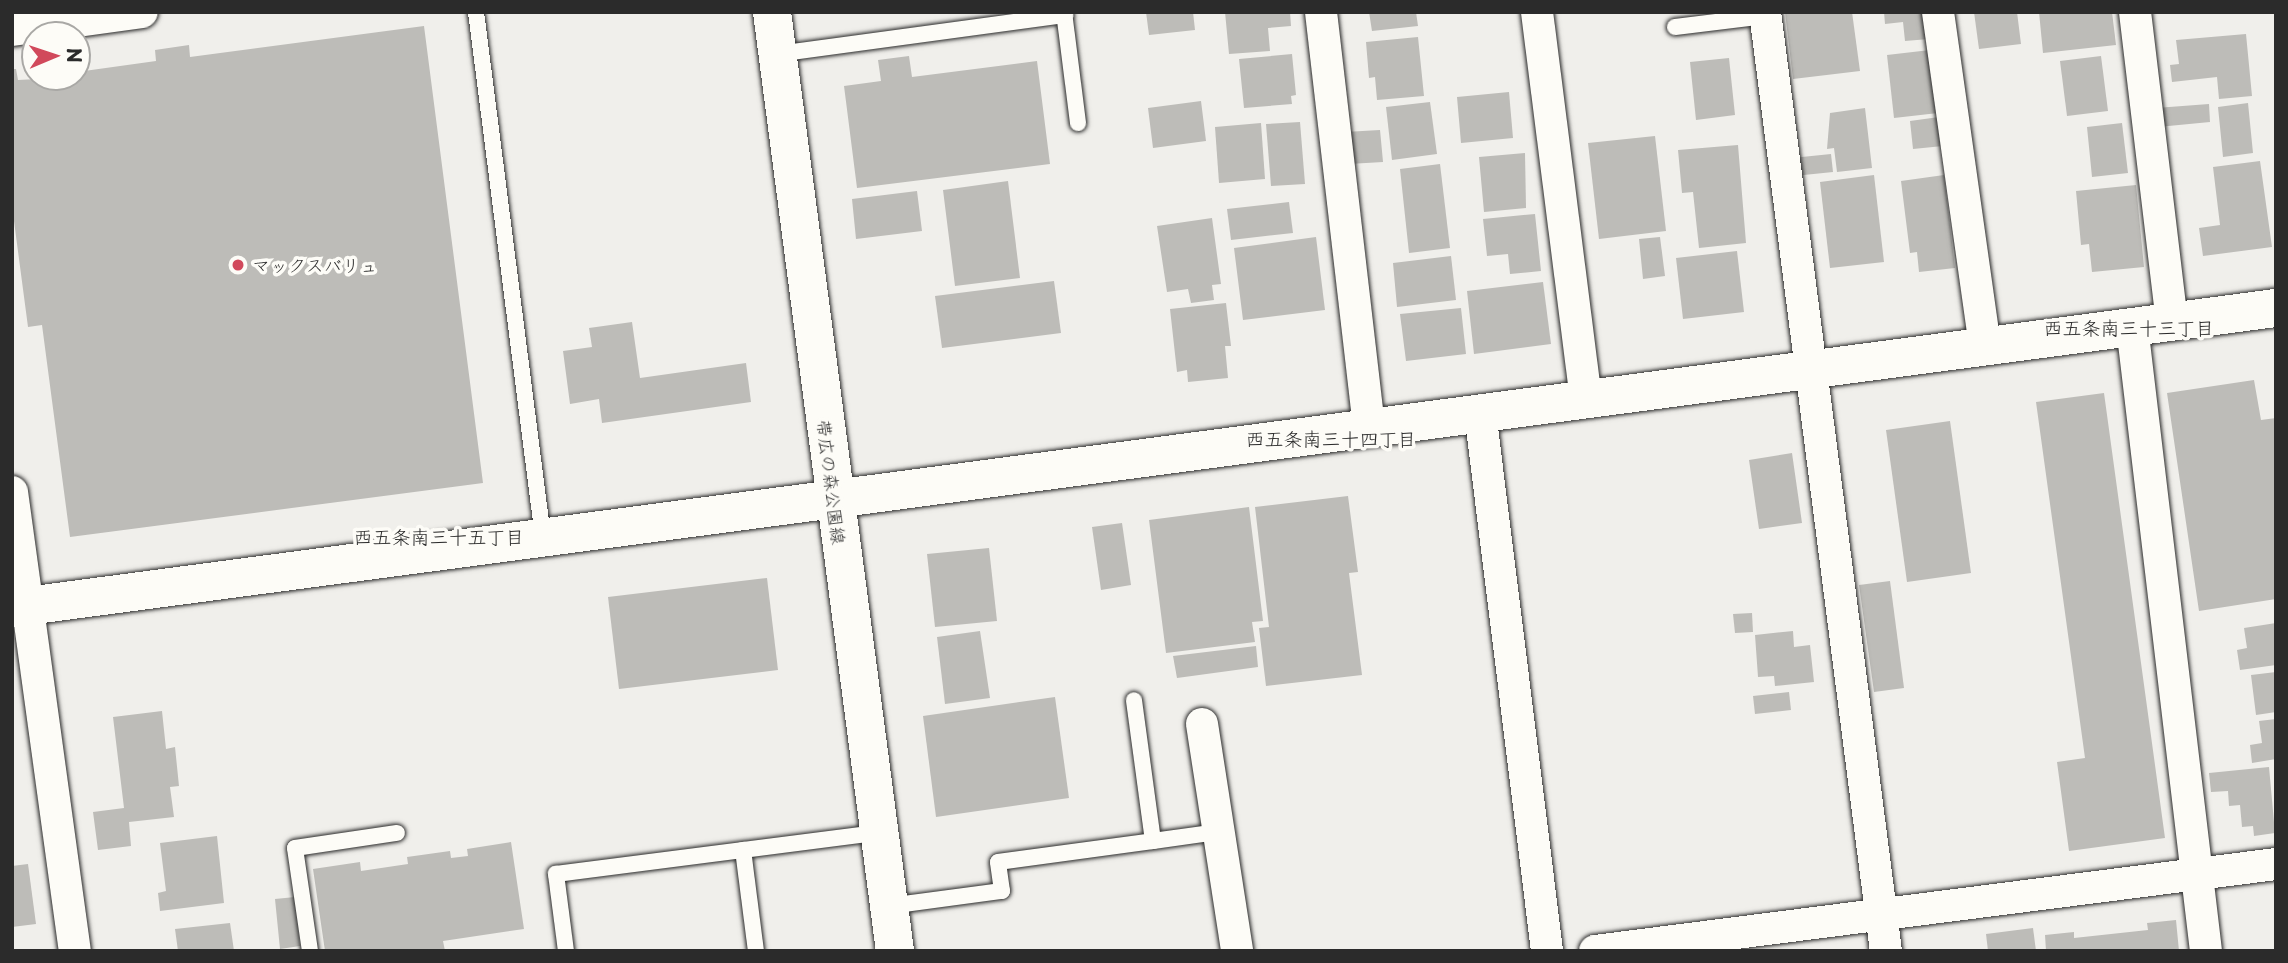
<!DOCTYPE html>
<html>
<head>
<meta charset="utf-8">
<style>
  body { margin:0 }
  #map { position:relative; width:2288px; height:963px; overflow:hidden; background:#f0efeb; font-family:"Playpen Sans","Klee One",sans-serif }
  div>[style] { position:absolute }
  .building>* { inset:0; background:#bdbcb8 }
  .roads { filter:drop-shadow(0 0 2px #2b2b2b) drop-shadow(0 0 2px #2b2b2b) }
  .lane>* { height:16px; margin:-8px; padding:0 8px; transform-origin:8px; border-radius:8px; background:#fdfcf7 }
  .street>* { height:32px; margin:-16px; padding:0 16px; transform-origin:16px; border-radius:16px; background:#fdfcf7 }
  .secondary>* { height:38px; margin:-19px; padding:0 19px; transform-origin:19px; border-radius:19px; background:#fdfcf7 }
  .dots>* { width:19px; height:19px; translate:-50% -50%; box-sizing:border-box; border:4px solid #fdfcf7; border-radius:50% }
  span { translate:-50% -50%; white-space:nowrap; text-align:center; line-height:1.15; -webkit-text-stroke:7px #fdfcf7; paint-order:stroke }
  .poi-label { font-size:18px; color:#2b2b2b }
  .left { translate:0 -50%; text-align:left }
  .street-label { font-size:18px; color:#2b2b2b }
  .neighbourhood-label { font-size:19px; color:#2b2b2b }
  .frame { position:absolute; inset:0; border:14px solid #2b2b2b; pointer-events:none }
  .north { position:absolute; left:21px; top:21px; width:70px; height:70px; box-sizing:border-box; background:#fdfcf7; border:2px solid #a9a8a5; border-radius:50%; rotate:88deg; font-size:19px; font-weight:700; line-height:28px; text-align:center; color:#2b2b2b }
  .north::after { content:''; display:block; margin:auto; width:24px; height:32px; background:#d1495b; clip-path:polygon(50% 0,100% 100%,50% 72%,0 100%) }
</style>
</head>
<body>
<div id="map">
  <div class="building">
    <div style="clip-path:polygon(1146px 12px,1193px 12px,1195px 30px,1149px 35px)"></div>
    <div style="clip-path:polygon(1225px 12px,1290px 12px,1291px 26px,1268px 28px,1270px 51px,1229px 54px)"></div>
    <div style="clip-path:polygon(1369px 12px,1416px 12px,1418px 26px,1372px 31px)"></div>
    <div style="clip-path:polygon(1785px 12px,1852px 12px,1860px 71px,1793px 79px)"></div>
    <div style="clip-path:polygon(1884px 12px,1926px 12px,1929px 39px,1905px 41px,1903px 22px,1885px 24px)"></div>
    <div style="clip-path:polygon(1974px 12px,2017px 12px,2021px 44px,1979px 49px)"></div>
    <div style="clip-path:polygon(2039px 12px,2112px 12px,2116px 45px,2043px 53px)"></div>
    <div style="clip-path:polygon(424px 26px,483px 483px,70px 537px,42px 325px,28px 327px,12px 206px,12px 69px,16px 69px,18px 80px,77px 77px,77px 72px,156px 61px,155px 50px,189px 45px,190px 57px)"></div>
    <div style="clip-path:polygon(2246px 34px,2252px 96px,2219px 99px,2217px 77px,2172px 82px,2170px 65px,2179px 64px,2176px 40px)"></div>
    <div style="clip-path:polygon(1418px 37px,1424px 96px,1377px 100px,1375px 77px,1369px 78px,1366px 42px)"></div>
    <div style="clip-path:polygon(1930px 50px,1938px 113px,1894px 118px,1887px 55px)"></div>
    <div style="clip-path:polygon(1292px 54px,1296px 95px,1291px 96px,1292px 104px,1244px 108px,1239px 59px)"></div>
    <div style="clip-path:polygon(909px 56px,912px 77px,1037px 61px,1050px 164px,857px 188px,844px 86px,881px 81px,878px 60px)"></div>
    <div style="clip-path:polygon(2101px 56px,2108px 111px,2067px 116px,2060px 61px)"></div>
    <div style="clip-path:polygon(1729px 58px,1735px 115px,1696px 120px,1690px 62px)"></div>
    <div style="clip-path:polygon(1509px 92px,1513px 138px,1461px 143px,1457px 97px)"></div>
    <div style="clip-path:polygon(1201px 101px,1206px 141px,1153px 148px,1148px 108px)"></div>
    <div style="clip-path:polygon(1430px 102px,1437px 154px,1392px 160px,1386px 107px)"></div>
    <div style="clip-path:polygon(2248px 103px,2253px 153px,2223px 157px,2218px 107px)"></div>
    <div style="clip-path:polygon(2209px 104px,2210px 122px,2158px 127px,2156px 108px)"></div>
    <div style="clip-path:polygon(1865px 108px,1872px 168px,1837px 172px,1834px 148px,1827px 149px,1830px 113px)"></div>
    <div style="clip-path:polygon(1939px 117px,1943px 146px,1913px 149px,1910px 121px)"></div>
    <div style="clip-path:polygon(1300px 122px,1305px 184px,1271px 186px,1266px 124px)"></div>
    <div style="clip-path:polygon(1261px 123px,1265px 179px,1219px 183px,1215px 127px)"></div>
    <div style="clip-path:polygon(2122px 123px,2128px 173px,2092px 177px,2087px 127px)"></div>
    <div style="clip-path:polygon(1380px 130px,1383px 162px,1349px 164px,1345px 132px)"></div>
    <div style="clip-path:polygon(1655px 136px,1666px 231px,1599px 239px,1588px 143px)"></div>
    <div style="clip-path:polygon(1738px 145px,1746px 243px,1699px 248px,1693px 192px,1682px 193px,1678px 150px)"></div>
    <div style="clip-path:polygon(1525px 153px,1526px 208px,1484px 212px,1479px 157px)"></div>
    <div style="clip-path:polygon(1831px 154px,1833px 172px,1794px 176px,1792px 158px)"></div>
    <div style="clip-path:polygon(2260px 161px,2272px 247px,2203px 256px,2199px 228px,2220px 225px,2213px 167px)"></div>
    <div style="clip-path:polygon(1440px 164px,1450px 248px,1409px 253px,1400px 169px)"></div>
    <div style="clip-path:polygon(1874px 175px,1884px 262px,1830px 268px,1820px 182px)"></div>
    <div style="clip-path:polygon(1944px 175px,1955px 268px,1919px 272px,1917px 252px,1910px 253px,1901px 181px)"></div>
    <div style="clip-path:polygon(1008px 181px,1020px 278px,955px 286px,943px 190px)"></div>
    <div style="clip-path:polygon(2136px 185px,2144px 267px,2092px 272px,2089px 244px,2081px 245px,2076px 191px)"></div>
    <div style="clip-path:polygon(917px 191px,922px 231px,856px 239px,852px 199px)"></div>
    <div style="clip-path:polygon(1289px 202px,1293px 233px,1231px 240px,1227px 209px)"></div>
    <div style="clip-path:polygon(1535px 214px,1541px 271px,1510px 274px,1508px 254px,1487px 256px,1483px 219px)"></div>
    <div style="clip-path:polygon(1212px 218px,1221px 284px,1212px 285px,1214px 300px,1191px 303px,1188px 289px,1167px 292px,1157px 226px)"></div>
    <div style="clip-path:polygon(1316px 237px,1325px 310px,1243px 320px,1234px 248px)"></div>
    <div style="clip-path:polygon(1660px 237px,1665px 276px,1643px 279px,1639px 239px)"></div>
    <div style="clip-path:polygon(1737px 251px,1744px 312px,1683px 319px,1676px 258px)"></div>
    <div style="clip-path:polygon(1451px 256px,1456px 300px,1397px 307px,1393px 263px)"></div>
    <div style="clip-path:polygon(1054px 281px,1061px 333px,942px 348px,935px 296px)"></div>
    <div style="clip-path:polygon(1543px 282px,1551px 344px,1474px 354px,1467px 291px)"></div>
    <div style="clip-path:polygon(1226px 303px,1231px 346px,1225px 346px,1228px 378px,1188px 382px,1187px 370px,1177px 372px,1170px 309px)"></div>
    <div style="clip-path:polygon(1461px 308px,1466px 354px,1406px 361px,1400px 314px)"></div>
    <div style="clip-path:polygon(632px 322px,640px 378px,746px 363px,751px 402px,602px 423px,599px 399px,570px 404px,563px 351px,592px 347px,589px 328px)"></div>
    <div style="clip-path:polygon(2254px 380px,2261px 420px,2276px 418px,2276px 599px,2199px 611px,2167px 393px)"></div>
    <div style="clip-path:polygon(2104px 393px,2165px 838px,2069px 851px,2057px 762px,2085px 758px,2036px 402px)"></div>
    <div style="clip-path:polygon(1950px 421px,1971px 573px,1907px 582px,1886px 430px)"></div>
    <div style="clip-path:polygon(1792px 453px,1802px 523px,1759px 529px,1749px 460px)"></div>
    <div style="clip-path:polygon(1348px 496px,1358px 572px,1349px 573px,1362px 675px,1266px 686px,1259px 628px,1269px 627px,1255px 507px)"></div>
    <div style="clip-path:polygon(1249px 507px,1263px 621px,1252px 622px,1255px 642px,1166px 653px,1149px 520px)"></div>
    <div style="clip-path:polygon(1122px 523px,1131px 585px,1101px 590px,1092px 527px)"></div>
    <div style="clip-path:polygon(989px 548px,997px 621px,935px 627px,927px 554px)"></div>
    <div style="clip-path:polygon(767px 578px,778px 670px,619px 689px,608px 597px)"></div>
    <div style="clip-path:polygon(1890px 581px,1904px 688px,1874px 692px,1859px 585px)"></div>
    <div style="clip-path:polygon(1752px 613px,1753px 632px,1735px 633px,1733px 614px)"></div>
    <div style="clip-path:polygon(2276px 623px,2276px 665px,2240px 670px,2237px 650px,2247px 648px,2244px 628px)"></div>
    <div style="clip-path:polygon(980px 631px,990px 698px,945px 704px,937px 637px)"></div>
    <div style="clip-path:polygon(1793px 631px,1794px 647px,1810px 645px,1814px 682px,1775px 686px,1774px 676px,1758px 677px,1755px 635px)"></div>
    <div style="clip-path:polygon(1256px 646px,1258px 667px,1177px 678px,1173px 656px)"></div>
    <div style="clip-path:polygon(2276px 672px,2276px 712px,2256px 715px,2251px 675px)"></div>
    <div style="clip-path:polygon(1789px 692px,1791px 710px,1755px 714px,1753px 696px)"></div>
    <div style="clip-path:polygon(1055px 697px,1069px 798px,936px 817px,923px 716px)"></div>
    <div style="clip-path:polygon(162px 711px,166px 749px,175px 747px,179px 786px,170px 787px,174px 817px,129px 822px,131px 846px,98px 850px,93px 812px,124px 808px,113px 717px)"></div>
    <div style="clip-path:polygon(2276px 719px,2276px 759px,2252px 763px,2250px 745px,2262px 743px,2259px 721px)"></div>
    <div style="clip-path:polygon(2269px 767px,2275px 833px,2254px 836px,2253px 826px,2242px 827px,2240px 805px,2229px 806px,2228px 791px,2211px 792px,2209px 773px)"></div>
    <div style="clip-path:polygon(217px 836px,224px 903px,160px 911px,158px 893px,166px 891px,160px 843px)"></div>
    <div style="clip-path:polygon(511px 842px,524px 929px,443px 941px,445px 951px,325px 951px,313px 869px,360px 862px,361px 871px,408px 864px,407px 857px,450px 851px,451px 858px,468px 856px,467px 849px)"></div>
    <div style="clip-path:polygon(28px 864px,36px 924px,12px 927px,12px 866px)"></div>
    <div style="clip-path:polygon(295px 897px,300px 946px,280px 949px,275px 899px)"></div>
    <div style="clip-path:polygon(2176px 920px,2179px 951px,2046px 951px,2045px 935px,2074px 932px,2074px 938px,2148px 930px,2147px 923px)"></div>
    <div style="clip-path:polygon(230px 923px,234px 951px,178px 951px,175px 929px)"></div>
    <div style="clip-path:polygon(2033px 928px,2036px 951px,1988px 951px,1986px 934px)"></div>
  </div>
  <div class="roads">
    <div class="lane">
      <div style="left:476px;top:12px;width:529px;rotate:82.73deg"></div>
      <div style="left:1064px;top:12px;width:112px;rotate:82.8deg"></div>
      <div style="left:1675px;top:27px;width:91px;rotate:-7deg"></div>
      <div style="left:777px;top:54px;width:291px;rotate:-7.7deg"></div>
      <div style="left:1153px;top:841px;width:66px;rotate:-7.9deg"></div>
      <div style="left:743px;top:850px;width:102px;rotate:82.7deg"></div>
      <div style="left:889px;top:906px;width:114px;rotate:-7.6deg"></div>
      <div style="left:1002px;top:891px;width:29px;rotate:-98deg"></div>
      <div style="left:998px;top:862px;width:156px;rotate:-7.7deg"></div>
      <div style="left:1153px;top:841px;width:142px;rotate:-97.7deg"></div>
      <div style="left:310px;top:951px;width:104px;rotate:-98.3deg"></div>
      <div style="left:295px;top:848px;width:103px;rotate:-8.4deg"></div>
      <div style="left:566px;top:951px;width:78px;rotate:-97.4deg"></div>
      <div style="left:556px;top:874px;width:325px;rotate:-7.3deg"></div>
    </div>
    <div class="street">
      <div style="left:1321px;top:12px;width:420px;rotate:83.4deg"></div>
      <div style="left:1537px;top:12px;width:389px;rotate:82.8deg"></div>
      <div style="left:1765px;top:12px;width:947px;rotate:82.66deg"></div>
      <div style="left:1938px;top:12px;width:339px;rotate:82deg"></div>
      <div style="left:2135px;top:12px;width:313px;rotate:83.2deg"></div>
      <div style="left:12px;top:30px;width:131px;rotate:-7.9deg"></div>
      <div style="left:2132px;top:326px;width:629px;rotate:83.25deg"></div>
      <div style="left:1480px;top:412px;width:543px;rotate:82.91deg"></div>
      <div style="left:12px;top:492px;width:463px;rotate:82.2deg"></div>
      <div style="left:1202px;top:724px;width:230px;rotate:81.2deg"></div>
      <div style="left:1595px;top:951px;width:687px;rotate:-7.28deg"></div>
    </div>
    <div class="secondary">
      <div style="left:772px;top:12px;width:947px;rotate:82.54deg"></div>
      <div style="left:12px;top:608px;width:2284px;rotate:-7.55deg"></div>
    </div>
  </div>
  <div class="dots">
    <div style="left:238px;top:265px;background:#d1495b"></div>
  </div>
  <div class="poi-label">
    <span class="left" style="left:252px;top:265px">マックスバリュ</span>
  </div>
  <div class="street-label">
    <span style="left:831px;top:482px;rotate:83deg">帯広の森公園線</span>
  </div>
  <div class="neighbourhood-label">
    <span style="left:2129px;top:328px">西五条南三十三丁目</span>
    <span style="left:1331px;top:439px">西五条南三十四丁目</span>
    <span style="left:439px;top:537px">西五条南三十五丁目</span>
  </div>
  <div class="frame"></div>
  <div class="north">N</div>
</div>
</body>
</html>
